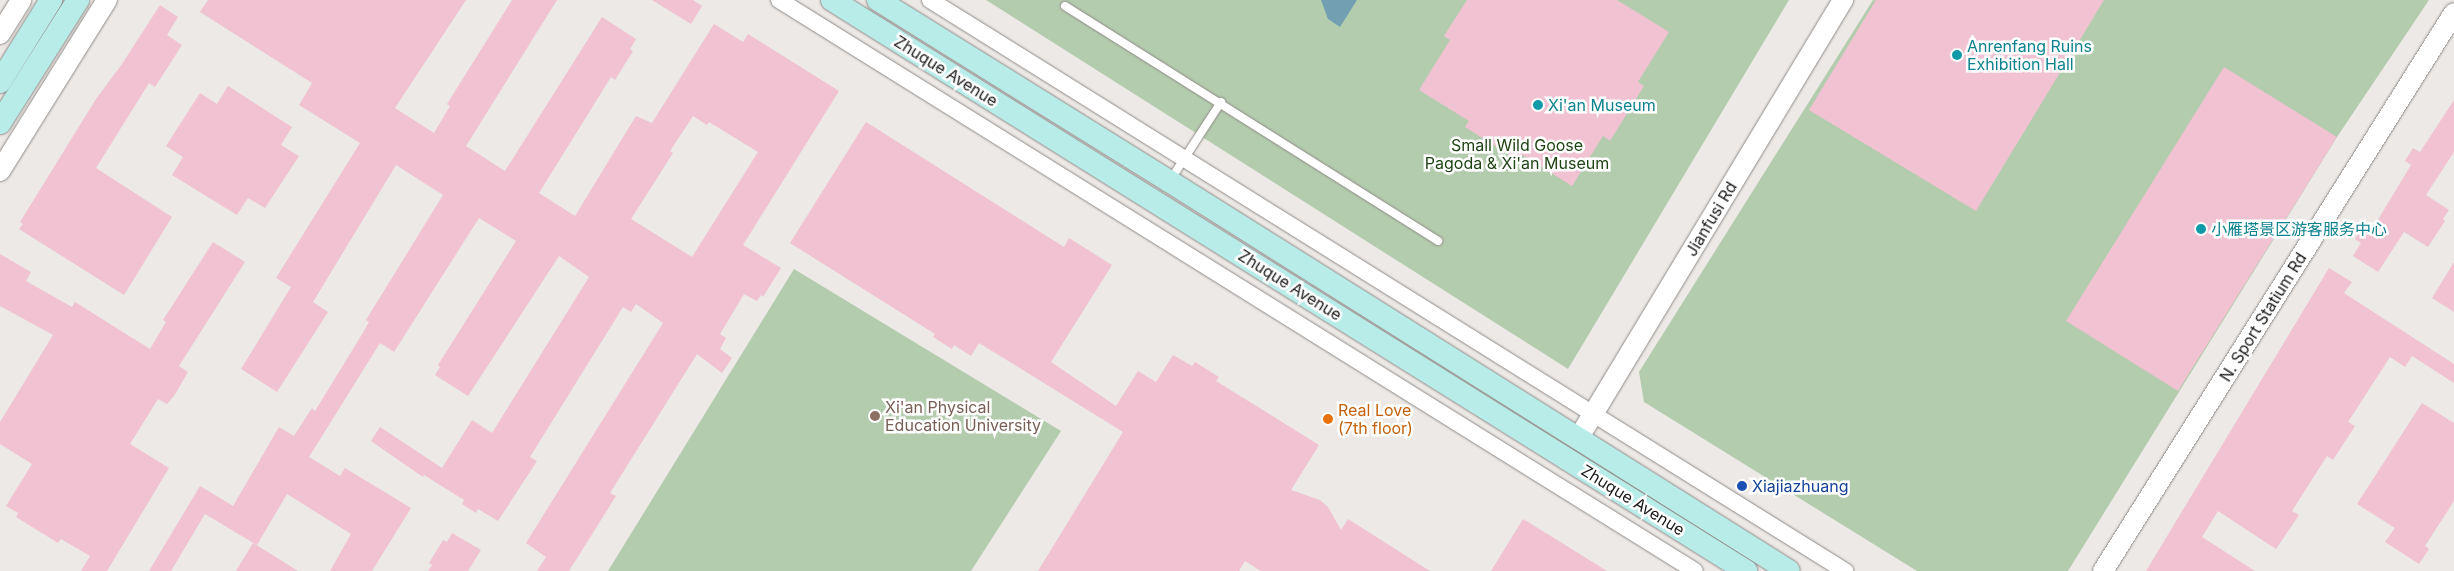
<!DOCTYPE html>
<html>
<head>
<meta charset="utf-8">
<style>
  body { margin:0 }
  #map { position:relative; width:2454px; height:571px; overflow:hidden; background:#ede9e6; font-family:Inter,"Noto Sans SC",sans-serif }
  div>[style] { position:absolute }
  .green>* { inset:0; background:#b4ccae }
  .water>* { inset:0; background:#72a0b2 }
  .building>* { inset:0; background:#f0c2d2 }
  .roads { filter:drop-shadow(0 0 1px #8f8b88) drop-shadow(0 0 1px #8f8b88) }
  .service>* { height:8px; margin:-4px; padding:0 4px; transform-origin:4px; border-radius:4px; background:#fff }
  .minor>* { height:16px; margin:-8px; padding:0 8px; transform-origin:8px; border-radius:8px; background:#fff }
  .tertiary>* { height:20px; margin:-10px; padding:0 10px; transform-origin:10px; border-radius:10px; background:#fff }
  .secondary>* { height:22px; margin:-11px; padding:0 11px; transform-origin:11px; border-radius:11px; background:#b8ece9 }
  .dots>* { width:14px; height:14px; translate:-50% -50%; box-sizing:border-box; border:2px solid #fff; border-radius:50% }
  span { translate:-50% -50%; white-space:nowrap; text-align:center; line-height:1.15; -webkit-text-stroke:5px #fff; paint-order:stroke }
  .culture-label { font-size:16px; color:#0d838f }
  .left { translate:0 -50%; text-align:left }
  .street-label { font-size:16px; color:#1b1a19 }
  .park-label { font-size:16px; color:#1f4414 }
  .education-label { font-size:16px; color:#785e54 }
  .food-label { font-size:16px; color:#c56008 }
  .transit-label { font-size:16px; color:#164399 }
</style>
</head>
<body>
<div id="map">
  <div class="green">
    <div style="clip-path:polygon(986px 0,1789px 0,1568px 369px)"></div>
    <div style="clip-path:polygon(1873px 0,2429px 0,2337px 137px,2068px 571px,1917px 571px,1644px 402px,1639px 372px)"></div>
    <div style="clip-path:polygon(794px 269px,1061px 431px,971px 571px,608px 571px)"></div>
  </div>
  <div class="water">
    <div style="clip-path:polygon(1321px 0,1357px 0,1340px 27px,1328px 19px)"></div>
  </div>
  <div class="building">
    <div style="clip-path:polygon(evenodd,208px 0,466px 0,395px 108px,434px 133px,450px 106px,447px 104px,512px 0,557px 0,466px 146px,505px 171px,602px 17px,636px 39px,630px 49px,633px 51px,615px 80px,611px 77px,539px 193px,575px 216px,636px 116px,652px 123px,714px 24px,743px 42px,748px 34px,839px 91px,743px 245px,781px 268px,763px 297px,761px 295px,757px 301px,744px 294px,720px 334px,726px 338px,720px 349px,732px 358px,722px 373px,697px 354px,610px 493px,616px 496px,569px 571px,537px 571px,546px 557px,526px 543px,663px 323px,636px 304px,631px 312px,623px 307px,530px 457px,537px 461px,498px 521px,478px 509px,476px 513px,462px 504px,464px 500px,424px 475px,423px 477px,371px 441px,380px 427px,442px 468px,472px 420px,492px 433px,589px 277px,559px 256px,468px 396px,435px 375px,440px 367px,438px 365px,516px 241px,479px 218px,394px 352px,380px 343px,309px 457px,340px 476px,345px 468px,411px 508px,372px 571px,330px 571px,351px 534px,287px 494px,257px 545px,205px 514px,171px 571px,149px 571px,200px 486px,233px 506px,279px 427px,294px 436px,312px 408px,315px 411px,364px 331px,369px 322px,366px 320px,443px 195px,396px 165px,313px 302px,328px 312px,277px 392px,241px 369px,291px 287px,276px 278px,360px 143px,299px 105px,312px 83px,200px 12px,208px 0,693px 116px,707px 125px,709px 122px,758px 152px,692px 257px,631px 219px,673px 153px,670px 151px,693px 116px)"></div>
    <div style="clip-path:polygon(652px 0,693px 0,702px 6px,691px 24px)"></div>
    <div style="clip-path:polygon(1467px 0,1617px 0,1669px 32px,1638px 82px,1644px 86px,1610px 141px,1603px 136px,1572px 186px,1523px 155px,1519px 161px,1465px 127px,1469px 121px,1419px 90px,1450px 40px,1444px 36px)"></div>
    <div style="clip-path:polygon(1876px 0,2104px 0,1976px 211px,1809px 110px)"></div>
    <div style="clip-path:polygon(160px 5px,178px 17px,167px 35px,182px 45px,155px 87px,149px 83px,96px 168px,172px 217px,124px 295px,19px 229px,23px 224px,20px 222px,96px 99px,122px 64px)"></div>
    <div style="clip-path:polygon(2224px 67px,2337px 137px,2178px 391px,2066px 321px)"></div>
    <div style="clip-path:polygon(228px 86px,292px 127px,281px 145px,299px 156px,265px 208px,248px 198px,237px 215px,172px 175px,183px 157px,166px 146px,200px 93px,217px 104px)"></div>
    <div style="clip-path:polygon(2454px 100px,2454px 152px,2426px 195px,2449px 210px,2443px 219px,2445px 221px,2428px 247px,2404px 232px,2378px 272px,2353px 256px,2361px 243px,2355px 239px,2363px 226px,2369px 230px,2379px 218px,2411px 165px,2405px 161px,2413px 148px,2420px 152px)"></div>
    <div style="clip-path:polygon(866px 122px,1064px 247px,1069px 238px,1112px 265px,1051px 362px,1116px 406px,1138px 371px,1156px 382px,1173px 355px,1192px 366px,1195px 362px,1219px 377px,1216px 381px,1319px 445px,1291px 490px,1320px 500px,1328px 507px,1341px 530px,1348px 519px,1430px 571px,1261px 571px,1245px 561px,1239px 571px,1038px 571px,1123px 432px,979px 343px,971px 356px,954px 345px,952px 349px,933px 337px,935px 334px,790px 243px)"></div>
    <div style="clip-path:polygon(213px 242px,245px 262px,179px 366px,188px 372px,174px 396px,167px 404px,158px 399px,130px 444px,169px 468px,107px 571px,81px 571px,90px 556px,61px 539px,58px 543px,16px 517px,18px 513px,6px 506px,32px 464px,0 444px,0 422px,53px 335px,0 306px,0 254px,31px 272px,26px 281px,72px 307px,75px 302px,150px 349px,166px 322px,163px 320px)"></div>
    <div style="clip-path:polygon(2454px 262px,2454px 312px,2432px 298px)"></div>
    <div style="clip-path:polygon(2329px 268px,2352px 282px,2344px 293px,2454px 364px,2454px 383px,2412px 356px,2405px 367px,2390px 357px,2348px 422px,2355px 426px,2333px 460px,2327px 456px,2292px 511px,2299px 515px,2276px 549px,2218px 511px,2202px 537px,2255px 571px,2146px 571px)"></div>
    <div style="clip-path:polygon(2422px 403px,2454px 423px,2454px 501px,2425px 546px,2429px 549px,2419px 564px,2385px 542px,2395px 528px,2357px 504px)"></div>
    <div style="clip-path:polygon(1523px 519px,1607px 571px,1491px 571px)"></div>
    <div style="clip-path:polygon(452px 533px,481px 550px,468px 571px,428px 571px,432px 565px,429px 563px,443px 540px,447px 542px)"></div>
    <div style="clip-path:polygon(253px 543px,298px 571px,236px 571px)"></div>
  </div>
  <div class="roads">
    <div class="service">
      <div style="left:1065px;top:6px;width:441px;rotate:32.2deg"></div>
      <div style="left:1171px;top:179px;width:92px;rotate:-57deg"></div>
    </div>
    <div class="minor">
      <div style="left:779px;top:0;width:1079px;rotate:31.94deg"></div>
      <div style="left:930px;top:0;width:1079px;rotate:31.97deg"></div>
    </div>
    <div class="tertiary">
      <div style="left:0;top:34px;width:40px;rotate:-58deg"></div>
      <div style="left:0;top:171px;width:202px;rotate:-58deg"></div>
      <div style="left:1578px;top:439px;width:513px;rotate:-58.88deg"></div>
      <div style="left:2103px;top:571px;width:659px;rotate:-57.83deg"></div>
    </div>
    <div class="secondary">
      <div style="left:832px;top:0;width:1078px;rotate:31.99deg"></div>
      <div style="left:878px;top:0;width:343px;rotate:31.9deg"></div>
      <div style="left:1169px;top:181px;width:732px;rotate:32.17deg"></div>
      <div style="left:0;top:82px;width:97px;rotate:-58.1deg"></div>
      <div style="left:0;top:123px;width:146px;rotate:-57.6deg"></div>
    </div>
  </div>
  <div class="dots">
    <div style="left:1957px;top:55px;background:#0f9aa8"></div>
    <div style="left:1538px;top:105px;background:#0f9aa8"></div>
    <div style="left:2201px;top:229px;background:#0f9aa8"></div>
    <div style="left:875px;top:416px;background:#8d6e63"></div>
    <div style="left:1328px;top:419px;background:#e8710a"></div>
    <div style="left:1742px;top:486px;background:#1a4fb4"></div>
  </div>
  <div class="culture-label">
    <span class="left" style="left:1967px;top:55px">Anrenfang Ruins<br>Exhibition Hall</span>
    <span class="left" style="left:1548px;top:105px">Xi'an Museum</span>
    <span class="left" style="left:2211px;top:229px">小雁塔景区游客服务中心</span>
  </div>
  <div class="street-label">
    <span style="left:946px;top:71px;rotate:32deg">Zhuque Avenue</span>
    <span style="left:1711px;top:219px;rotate:-59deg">Jianfusi Rd</span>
    <span style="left:1290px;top:285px;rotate:32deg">Zhuque Avenue</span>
    <span style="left:2263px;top:317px;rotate:-58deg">N. Sport Statium Rd</span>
    <span style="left:1633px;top:500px;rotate:32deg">Zhuque Avenue</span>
  </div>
  <div class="park-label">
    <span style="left:1517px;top:154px">Small Wild Goose<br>Pagoda &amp; Xi'an Museum</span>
  </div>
  <div class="education-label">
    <span class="left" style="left:885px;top:416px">Xi'an Physical<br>Education University</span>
  </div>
  <div class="food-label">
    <span class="left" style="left:1338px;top:419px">Real Love<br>(7th floor)</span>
  </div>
  <div class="transit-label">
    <span class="left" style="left:1752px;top:486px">Xiajiazhuang</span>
  </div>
</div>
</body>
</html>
